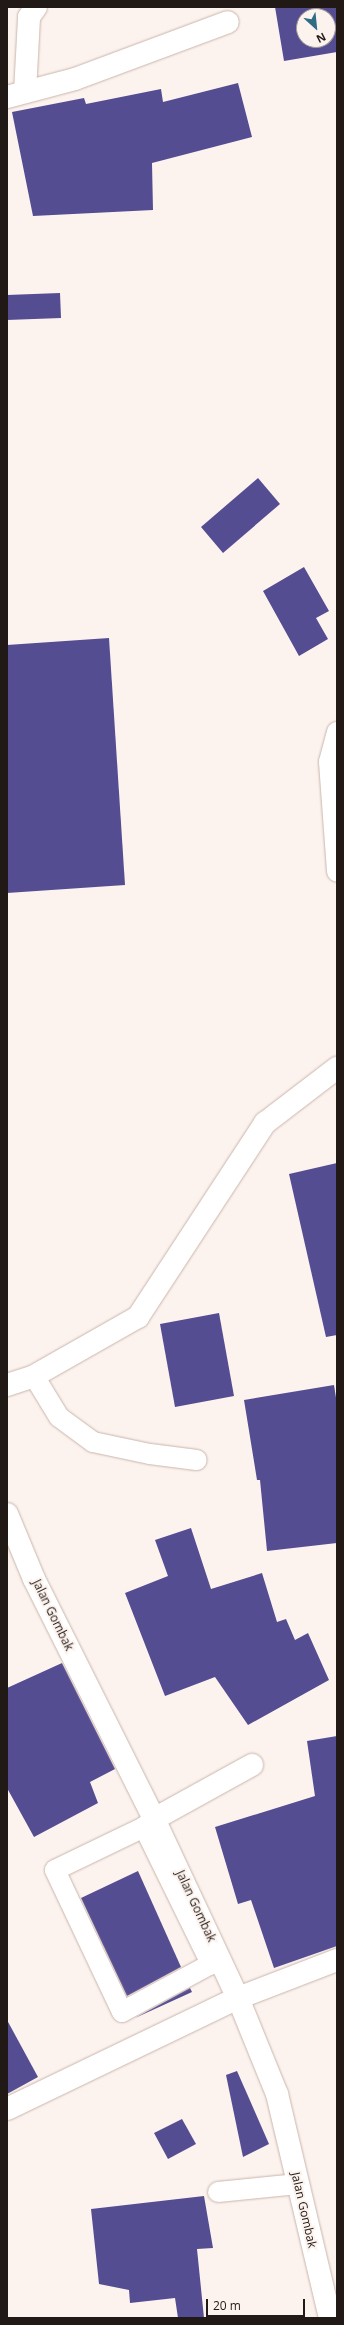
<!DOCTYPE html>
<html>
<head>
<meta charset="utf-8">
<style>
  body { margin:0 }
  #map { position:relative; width:344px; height:2325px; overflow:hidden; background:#fcf3ef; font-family:"Open Sans",sans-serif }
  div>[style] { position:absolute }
  .building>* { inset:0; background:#554d92 }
  .roads { filter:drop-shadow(0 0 1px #cab5aa) drop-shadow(0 0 1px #cab5aa) }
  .lane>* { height:20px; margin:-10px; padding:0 10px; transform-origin:10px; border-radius:10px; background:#fff }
  .street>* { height:22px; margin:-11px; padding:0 11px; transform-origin:11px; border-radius:11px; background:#fff }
  .secondary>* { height:22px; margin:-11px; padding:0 11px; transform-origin:11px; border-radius:11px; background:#fff }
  span { translate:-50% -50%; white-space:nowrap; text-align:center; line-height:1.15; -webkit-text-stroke:4px #fcf3ef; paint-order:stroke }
  .street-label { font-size:12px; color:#211915 }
  .frame { position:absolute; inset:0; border:8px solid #211915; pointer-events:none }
  .north { position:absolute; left:296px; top:8px; width:40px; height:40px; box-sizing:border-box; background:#fcf3ef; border:1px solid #a49c98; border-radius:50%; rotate:153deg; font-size:11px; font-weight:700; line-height:16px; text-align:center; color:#211915 }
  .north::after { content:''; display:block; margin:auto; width:14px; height:18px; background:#306c83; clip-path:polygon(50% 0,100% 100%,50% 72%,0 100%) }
  .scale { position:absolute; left:206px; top:2299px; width:99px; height:18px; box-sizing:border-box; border:2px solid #211915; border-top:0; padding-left:5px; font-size:12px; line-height:14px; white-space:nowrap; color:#211915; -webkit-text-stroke:3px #fcf3ef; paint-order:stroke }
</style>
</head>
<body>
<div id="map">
  <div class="building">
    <div style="clip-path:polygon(evenodd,275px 7px,337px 7px,337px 52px,284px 61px,275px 7px,304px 16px,328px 16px,328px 40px,304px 40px,304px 16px)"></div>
    <div style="clip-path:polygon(238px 83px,252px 137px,152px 163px,153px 210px,33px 216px,12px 112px,84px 98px,86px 104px,161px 89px,163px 102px)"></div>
    <div style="clip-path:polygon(60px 293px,61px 318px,7px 320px,7px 295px)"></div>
    <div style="clip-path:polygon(258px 478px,280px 504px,223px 553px,201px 527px)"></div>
    <div style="clip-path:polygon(304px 567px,329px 611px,316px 618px,328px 639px,299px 656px,263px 591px)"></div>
    <div style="clip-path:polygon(109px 638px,125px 885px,7px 893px,7px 645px)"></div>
    <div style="clip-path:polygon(337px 1163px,337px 1335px,326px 1337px,289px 1174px)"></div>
    <div style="clip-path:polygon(219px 1313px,234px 1396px,175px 1407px,160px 1324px)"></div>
    <div style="clip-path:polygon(334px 1385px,337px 1404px,337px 1543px,267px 1551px,260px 1480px,257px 1480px,244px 1400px)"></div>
    <div style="clip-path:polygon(191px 1528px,211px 1589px,262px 1573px,277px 1622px,286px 1619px,295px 1640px,308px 1633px,329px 1680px,248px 1725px,215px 1677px,165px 1696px,125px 1593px,168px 1576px,155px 1540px)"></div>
    <div style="clip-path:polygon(62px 1663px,115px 1769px,90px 1782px,98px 1803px,34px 1837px,7px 1788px,7px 1688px)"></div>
    <div style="clip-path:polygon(337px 1736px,337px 1946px,274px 1968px,251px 1900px,238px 1904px,215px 1827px,315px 1796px,307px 1741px)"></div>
    <div style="clip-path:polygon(138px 1871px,181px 1967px,127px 1996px,81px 1898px)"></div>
    <div style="clip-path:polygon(190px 1988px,192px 1992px,135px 2018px)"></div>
    <div style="clip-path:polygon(7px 2020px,38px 2077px,7px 2094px)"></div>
    <div style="clip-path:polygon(237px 2071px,269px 2144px,243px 2157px,226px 2075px)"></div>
    <div style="clip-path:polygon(182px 2119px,196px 2144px,168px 2159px,154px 2133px)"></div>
    <div style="clip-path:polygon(204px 2196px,213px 2248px,197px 2249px,204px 2318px,178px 2318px,175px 2298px,130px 2303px,129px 2290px,99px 2284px,91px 2209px)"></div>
  </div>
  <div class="roads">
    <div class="lane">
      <div style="left:337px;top:732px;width:31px;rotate:105deg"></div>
      <div style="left:329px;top:762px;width:110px;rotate:85.8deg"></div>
      <div style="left:34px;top:1376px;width:48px;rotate:58.6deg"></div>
      <div style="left:59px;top:1417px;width:42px;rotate:36.3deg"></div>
      <div style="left:93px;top:1442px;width:58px;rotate:11.9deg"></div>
      <div style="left:150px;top:1454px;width:47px;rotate:7.3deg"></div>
      <div style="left:144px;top:1827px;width:153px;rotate:63.9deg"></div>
      <div style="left:211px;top:1964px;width:101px;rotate:151.7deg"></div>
      <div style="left:122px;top:2012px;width:157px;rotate:-115.3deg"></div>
      <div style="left:55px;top:1870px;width:99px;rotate:-25.8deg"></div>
      <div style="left:144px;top:1827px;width:13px;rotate:-39deg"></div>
      <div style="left:218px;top:2192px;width:80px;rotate:-5.7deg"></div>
    </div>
    <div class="street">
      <div style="left:25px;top:92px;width:75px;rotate:-86.9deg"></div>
      <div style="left:29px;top:17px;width:12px;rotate:-55deg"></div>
      <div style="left:7px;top:97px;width:70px;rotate:-14.8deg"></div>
      <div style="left:75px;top:79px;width:163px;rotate:-20.4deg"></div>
      <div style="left:7px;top:1385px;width:28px;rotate:-18deg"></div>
      <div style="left:34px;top:1376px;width:120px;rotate:-29.6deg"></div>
      <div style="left:138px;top:1317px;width:232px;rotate:-56.8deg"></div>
      <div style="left:265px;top:1123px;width:91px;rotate:-37.4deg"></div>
      <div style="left:154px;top:1819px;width:112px;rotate:-28.9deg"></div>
      <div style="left:7px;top:2109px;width:256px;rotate:-25.7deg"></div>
      <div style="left:238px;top:1998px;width:106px;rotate:-21deg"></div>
    </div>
    <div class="secondary">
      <div style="left:7px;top:1514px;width:70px;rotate:67.4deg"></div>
      <div style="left:34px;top:1579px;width:268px;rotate:63.4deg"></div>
      <div style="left:154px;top:1819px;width:198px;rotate:64.9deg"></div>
      <div style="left:238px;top:1998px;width:104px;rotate:67.9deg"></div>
      <div style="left:277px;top:2094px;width:230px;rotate:76.7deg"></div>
    </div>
  </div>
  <div class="street-label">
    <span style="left:53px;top:1615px;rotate:64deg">Jalan Gombak</span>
    <span style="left:196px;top:1906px;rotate:65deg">Jalan Gombak</span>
    <span style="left:304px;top:2210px;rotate:77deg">Jalan Gombak</span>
  </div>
  <div class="frame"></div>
  <div class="north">N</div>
  <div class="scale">20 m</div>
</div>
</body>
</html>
